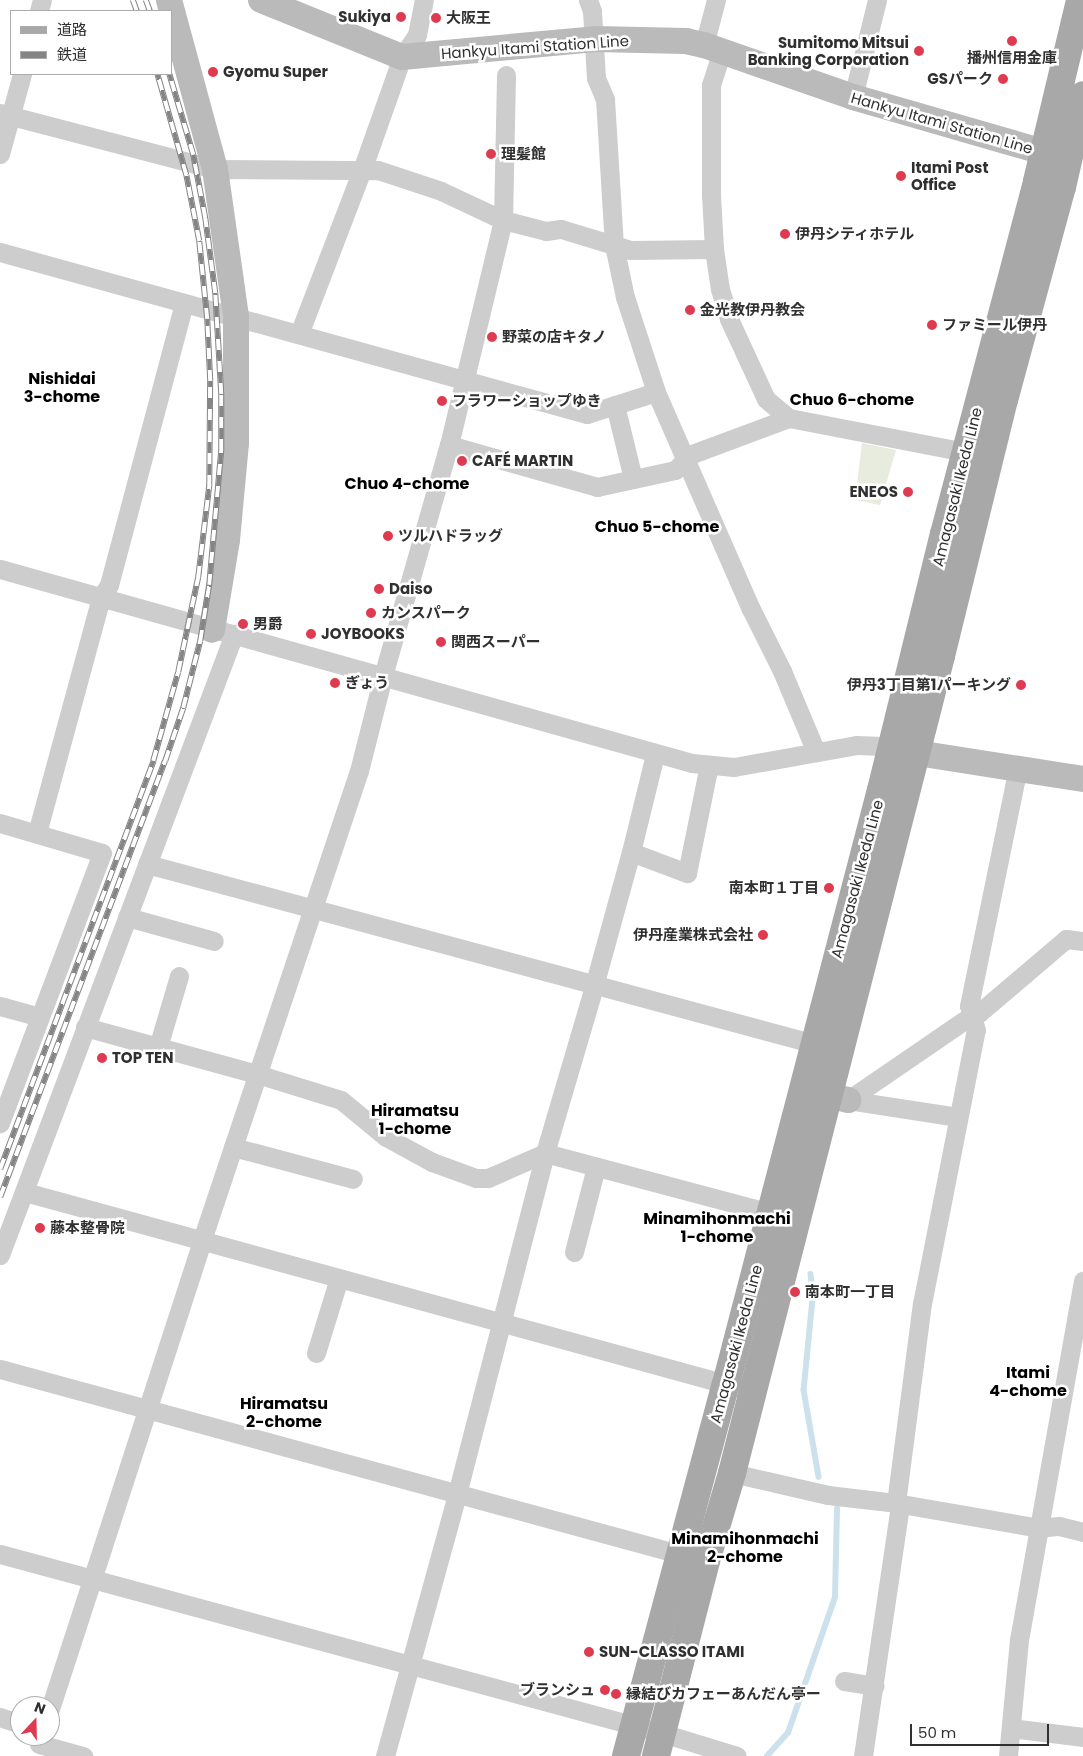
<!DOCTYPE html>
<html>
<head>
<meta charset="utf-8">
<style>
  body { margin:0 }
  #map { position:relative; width:1083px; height:1756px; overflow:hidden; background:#fff; font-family:Poppins,"Noto Sans JP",sans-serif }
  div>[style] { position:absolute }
  .green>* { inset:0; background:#e7ecdf }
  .stream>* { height:5.5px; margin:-2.75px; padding:0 2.75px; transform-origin:2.75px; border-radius:2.75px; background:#cce1eb }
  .street>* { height:19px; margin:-9.5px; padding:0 9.5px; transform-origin:9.5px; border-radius:9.5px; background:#cdcdcd }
  .secondary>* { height:26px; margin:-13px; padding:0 13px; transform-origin:13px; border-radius:13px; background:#bababa }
  .primary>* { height:28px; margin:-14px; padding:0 14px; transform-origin:14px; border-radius:14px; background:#a8a8a8 }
  .rail>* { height:5.5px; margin-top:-2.75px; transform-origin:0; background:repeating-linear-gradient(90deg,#fff 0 11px,#858585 0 22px); box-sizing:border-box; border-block:1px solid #858585 }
  .dots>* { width:14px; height:14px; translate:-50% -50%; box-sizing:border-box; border:2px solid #fff; border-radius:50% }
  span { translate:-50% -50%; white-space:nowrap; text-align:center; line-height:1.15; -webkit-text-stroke:5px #fff; paint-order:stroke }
  .poi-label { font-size:15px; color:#303030; font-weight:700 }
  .right { translate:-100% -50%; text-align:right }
  .left { translate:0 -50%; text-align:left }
  .street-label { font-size:15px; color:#303030 }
  .neighbourhood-label { font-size:16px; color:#000; font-weight:700 }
  .legend { position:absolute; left:10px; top:10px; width:162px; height:65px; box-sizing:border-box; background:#fff; border:1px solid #acacac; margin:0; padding:6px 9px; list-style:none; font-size:15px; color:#303030 }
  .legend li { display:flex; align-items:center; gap:10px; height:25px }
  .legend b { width:25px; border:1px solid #acacac }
  .north { position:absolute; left:10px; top:1696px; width:50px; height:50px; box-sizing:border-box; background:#fff; border:1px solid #acacac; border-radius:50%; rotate:21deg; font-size:14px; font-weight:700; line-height:20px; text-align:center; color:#303030 }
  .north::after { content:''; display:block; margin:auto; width:18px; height:22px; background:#de3b51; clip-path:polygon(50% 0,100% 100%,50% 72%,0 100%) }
  .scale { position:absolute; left:910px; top:1724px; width:139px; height:22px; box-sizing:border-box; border:2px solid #303030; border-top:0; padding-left:6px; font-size:15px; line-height:18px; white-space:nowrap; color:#303030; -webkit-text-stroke:4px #fff; paint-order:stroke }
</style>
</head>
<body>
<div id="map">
  <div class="green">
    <div style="clip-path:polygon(862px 443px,896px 450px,880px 505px,855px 500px)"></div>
  </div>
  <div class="stream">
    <div style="left:811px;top:1274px;width:25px;rotate:85deg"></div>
    <div style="left:813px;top:1299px;width:91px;rotate:95.6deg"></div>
    <div style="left:804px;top:1390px;width:88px;rotate:80.2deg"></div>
    <div style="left:767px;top:1756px;width:31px;rotate:-48deg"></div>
    <div style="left:788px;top:1733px;width:144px;rotate:-70.9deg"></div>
    <div style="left:835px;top:1597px;width:88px;rotate:-88.7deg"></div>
  </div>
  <div class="street">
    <div style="left:588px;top:0;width:12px;rotate:70deg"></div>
    <div style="left:592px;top:11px;width:67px;rotate:86.6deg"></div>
    <div style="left:596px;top:78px;width:23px;rotate:67deg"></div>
    <div style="left:605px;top:99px;width:146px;rotate:86.5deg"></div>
    <div style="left:614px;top:245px;width:53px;rotate:78.1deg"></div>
    <div style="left:625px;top:297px;width:100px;rotate:71.9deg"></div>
    <div style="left:656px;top:392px;width:237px;rotate:66.4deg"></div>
    <div style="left:751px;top:609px;width:69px;rotate:63.4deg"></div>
    <div style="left:782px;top:671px;width:88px;rotate:67.2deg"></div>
    <div style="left:39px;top:11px;width:11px;rotate:-75deg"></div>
    <div style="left:704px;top:45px;width:47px;rotate:-75.1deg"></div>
    <div style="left:722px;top:51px;width:36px;rotate:108deg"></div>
    <div style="left:711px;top:85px;width:110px;rotate:90deg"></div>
    <div style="left:711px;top:195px;width:54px;rotate:86.8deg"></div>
    <div style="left:714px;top:249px;width:40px;rotate:81.5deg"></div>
    <div style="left:720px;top:289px;width:31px;rotate:73deg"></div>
    <div style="left:729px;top:319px;width:88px;rotate:65.2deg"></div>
    <div style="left:766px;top:399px;width:30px;rotate:40deg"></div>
    <div style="left:853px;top:97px;width:100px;rotate:-76.1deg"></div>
    <div style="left:0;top:113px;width:222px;rotate:14.6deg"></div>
    <div style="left:215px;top:169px;width:163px;rotate:0.4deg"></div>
    <div style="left:378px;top:170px;width:66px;rotate:18.4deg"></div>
    <div style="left:441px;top:191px;width:68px;rotate:25.1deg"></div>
    <div style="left:503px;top:220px;width:44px;rotate:14.3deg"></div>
    <div style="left:546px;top:231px;width:15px;rotate:-8deg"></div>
    <div style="left:561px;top:229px;width:72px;rotate:16.9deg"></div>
    <div style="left:630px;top:250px;width:84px;rotate:-0.7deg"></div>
    <div style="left:0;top:154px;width:83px;rotate:-74.6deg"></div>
    <div style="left:0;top:252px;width:609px;rotate:15.43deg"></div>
    <div style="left:587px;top:414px;width:72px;rotate:-17.7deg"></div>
    <div style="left:299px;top:334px;width:176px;rotate:-69deg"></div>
    <div style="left:362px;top:170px;width:120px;rotate:-70.5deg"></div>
    <div style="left:402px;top:57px;width:27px;rotate:-56deg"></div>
    <div style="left:417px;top:35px;width:36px;rotate:-79deg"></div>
    <div style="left:615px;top:405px;width:76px;rotate:76.3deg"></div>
    <div style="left:449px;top:445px;width:154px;rotate:15.8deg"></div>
    <div style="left:597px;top:487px;width:80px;rotate:-12.3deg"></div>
    <div style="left:675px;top:470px;width:23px;rotate:-43deg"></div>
    <div style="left:692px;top:454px;width:103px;rotate:-20.4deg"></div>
    <div style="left:789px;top:418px;width:179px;rotate:10.9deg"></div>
    <div style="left:965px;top:452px;width:12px;rotate:42deg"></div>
    <div style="left:0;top:569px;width:719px;rotate:15.66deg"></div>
    <div style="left:692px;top:763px;width:42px;rotate:5.4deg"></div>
    <div style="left:734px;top:767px;width:124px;rotate:-10.2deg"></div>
    <div style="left:856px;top:745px;width:35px;rotate:2deg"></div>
    <div style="left:891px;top:746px;width:11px;rotate:15deg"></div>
    <div style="left:0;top:823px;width:106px;rotate:16.4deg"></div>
    <div style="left:102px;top:853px;width:289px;rotate:110.7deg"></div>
    <div style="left:37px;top:833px;width:245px;rotate:-74.8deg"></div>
    <div style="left:101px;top:597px;width:14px;rotate:-56deg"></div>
    <div style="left:109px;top:585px;width:292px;rotate:-75.1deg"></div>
    <div style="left:631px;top:852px;width:60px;rotate:20.6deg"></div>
    <div style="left:687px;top:873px;width:110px;rotate:-78.5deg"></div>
    <div style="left:147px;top:864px;width:703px;rotate:15.08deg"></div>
    <div style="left:127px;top:917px;width:90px;rotate:15.4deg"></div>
    <div style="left:0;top:1006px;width:41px;rotate:15.4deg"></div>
    <div style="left:85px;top:1027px;width:178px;rotate:15.3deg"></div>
    <div style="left:257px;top:1074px;width:88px;rotate:17.2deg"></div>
    <div style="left:341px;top:1100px;width:58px;rotate:39.4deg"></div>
    <div style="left:386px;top:1137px;width:52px;rotate:28.5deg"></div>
    <div style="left:432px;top:1162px;width:47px;rotate:20deg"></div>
    <div style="left:476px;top:1178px;width:12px"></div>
    <div style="left:488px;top:1178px;width:62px;rotate:-23.7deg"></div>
    <div style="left:545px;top:1153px;width:245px;rotate:14.9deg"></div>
    <div style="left:158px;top:1047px;width:74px;rotate:-73.5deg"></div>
    <div style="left:958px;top:1117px;width:111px;rotate:-171.2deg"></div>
    <div style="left:848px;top:1100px;width:150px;rotate:-34.4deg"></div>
    <div style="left:972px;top:1015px;width:7px;rotate:-16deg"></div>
    <div style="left:979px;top:1013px;width:114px;rotate:-40.4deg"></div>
    <div style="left:1066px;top:939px;width:17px;rotate:7deg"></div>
    <div style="left:233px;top:1147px;width:124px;rotate:14.9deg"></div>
    <div style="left:25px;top:1192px;width:738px;rotate:15.32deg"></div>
    <div style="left:574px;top:1252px;width:88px;rotate:-75.5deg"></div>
    <div style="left:0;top:1255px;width:664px;rotate:-69.35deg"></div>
    <div style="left:316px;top:1353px;width:78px;rotate:-73deg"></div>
    <div style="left:0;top:1369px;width:715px;rotate:15.24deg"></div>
    <div style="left:732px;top:1473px;width:98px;rotate:12.9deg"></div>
    <div style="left:828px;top:1495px;width:68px;rotate:6.7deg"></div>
    <div style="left:896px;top:1503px;width:145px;rotate:9.9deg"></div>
    <div style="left:1039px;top:1528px;width:20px;rotate:-6deg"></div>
    <div style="left:1059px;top:1526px;width:25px;rotate:14deg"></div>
    <div style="left:896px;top:1503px;width:201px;rotate:-82.6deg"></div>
    <div style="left:922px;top:1304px;width:279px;rotate:-78.9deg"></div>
    <div style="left:976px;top:1030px;width:25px;rotate:-106deg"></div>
    <div style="left:969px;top:1006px;width:243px;rotate:-78.4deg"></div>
    <div style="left:0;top:1554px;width:686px;rotate:15.13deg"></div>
    <div style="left:662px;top:1733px;width:78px;rotate:17deg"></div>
    <div style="left:844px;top:1681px;width:31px;rotate:9deg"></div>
    <div style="left:50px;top:1709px;width:493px;rotate:-72deg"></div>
    <div style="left:202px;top:1240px;width:495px;rotate:-71.5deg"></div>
    <div style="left:359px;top:771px;width:98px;rotate:-75.8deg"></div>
    <div style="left:383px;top:676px;width:240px;rotate:-74.1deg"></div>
    <div style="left:449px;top:445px;width:231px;rotate:-76.5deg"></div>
    <div style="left:503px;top:220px;width:145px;rotate:-88.8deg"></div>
    <div style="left:0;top:1717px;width:21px;rotate:19deg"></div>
    <div style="left:1011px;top:1728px;width:73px;rotate:7.1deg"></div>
    <div style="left:39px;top:1744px;width:46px;rotate:15.3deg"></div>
    <div style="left:385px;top:1756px;width:272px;rotate:-74.6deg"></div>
    <div style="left:457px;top:1494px;width:352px;rotate:-75.5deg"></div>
    <div style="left:545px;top:1153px;width:174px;rotate:-73.6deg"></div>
    <div style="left:594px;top:986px;width:139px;rotate:-74.6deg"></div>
    <div style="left:631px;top:852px;width:101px;rotate:-76.2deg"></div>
    <div style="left:863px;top:1756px;width:255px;rotate:-81.6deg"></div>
    <div style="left:1008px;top:1756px;width:117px;rotate:-84.6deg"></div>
    <div style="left:1019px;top:1640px;width:365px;rotate:-79.9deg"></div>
  </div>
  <div class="secondary">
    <div style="left:169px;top:0;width:175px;rotate:74.8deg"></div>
    <div style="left:215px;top:169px;width:149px;rotate:81.9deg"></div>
    <div style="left:236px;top:317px;width:126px;rotate:90deg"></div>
    <div style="left:236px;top:443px;width:97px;rotate:95.3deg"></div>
    <div style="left:227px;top:540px;width:91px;rotate:99.5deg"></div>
    <div style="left:261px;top:0;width:152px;rotate:22deg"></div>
    <div style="left:402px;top:57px;width:194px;rotate:-5.3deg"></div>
    <div style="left:595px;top:39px;width:91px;rotate:1.3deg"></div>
    <div style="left:686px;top:41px;width:18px;rotate:13deg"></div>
    <div style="left:704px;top:45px;width:158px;rotate:19.2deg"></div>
    <div style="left:853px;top:97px;width:198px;rotate:16.1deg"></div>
    <div style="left:917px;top:753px;width:168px;rotate:8.9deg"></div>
    <div style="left:828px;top:1095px;width:21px;rotate:14deg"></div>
  </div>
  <div class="primary">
    <div style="left:626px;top:1756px;width:385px;rotate:-75deg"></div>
    <div style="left:726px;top:1384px;width:614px;rotate:-75.38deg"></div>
    <div style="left:881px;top:790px;width:264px;rotate:-76.2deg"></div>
    <div style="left:944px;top:534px;width:365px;rotate:-75.2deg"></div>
    <div style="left:1037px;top:181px;width:186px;rotate:-76.6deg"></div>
    <div style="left:656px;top:1756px;width:201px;rotate:-75.6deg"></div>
    <div style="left:706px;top:1561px;width:92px;rotate:-73.5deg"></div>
    <div style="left:732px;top:1473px;width:843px;rotate:-75.65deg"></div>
    <div style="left:941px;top:656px;width:264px;rotate:-76.2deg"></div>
    <div style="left:1004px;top:400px;width:221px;rotate:-74.8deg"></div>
    <div style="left:1062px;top:187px;width:94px;rotate:-77.1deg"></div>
  </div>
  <div class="rail">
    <div style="left:133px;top:0;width:12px;rotate:70deg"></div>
    <div style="left:146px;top:0;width:12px;rotate:70deg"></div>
    <div style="left:0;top:1169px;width:436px;rotate:-69.4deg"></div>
    <div style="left:153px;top:761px;width:92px;rotate:-74.3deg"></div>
    <div style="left:178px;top:672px;width:97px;rotate:-78.1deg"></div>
    <div style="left:198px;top:577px;width:92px;rotate:-83.1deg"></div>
    <div style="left:209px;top:486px;width:105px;rotate:-89.5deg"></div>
    <div style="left:210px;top:381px;width:62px;rotate:-92.8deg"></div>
    <div style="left:207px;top:319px;width:78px;rotate:-95.9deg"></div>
    <div style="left:199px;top:241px;width:67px;rotate:-101.1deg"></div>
    <div style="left:186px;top:175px;width:105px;rotate:-106deg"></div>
    <div style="left:0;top:1197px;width:466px;rotate:-69.3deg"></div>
    <div style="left:165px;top:761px;width:56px;rotate:-71.2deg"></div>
    <div style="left:183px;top:708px;width:69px;rotate:-75.8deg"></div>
    <div style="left:200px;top:641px;width:57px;rotate:-80.9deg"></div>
    <div style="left:209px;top:585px;width:136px;rotate:-84.9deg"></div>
    <div style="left:221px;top:450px;width:56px;rotate:-90deg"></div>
    <div style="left:221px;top:394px;width:101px;rotate:-93.4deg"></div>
    <div style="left:215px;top:293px;width:76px;rotate:-97.6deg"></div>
    <div style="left:205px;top:218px;width:64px;rotate:-100.8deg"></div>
    <div style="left:193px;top:155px;width:84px;rotate:-106.5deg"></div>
  </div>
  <div class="dots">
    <div style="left:401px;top:17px;background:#de3b51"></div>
    <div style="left:436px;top:18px;background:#de3b51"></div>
    <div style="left:1012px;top:41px;background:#de3b51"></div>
    <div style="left:919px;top:51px;background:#de3b51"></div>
    <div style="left:213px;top:72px;background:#de3b51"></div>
    <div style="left:1003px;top:79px;background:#de3b51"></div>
    <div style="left:491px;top:154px;background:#de3b51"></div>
    <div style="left:901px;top:176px;background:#de3b51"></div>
    <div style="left:785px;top:234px;background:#de3b51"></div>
    <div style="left:690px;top:310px;background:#de3b51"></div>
    <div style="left:932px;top:325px;background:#de3b51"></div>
    <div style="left:492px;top:337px;background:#de3b51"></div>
    <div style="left:442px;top:401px;background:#de3b51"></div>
    <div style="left:462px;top:461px;background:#de3b51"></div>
    <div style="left:908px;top:492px;background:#de3b51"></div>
    <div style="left:388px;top:536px;background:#de3b51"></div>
    <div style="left:379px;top:589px;background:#de3b51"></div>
    <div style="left:371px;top:613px;background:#de3b51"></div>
    <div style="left:243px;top:624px;background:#de3b51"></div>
    <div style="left:311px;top:634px;background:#de3b51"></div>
    <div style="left:441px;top:642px;background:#de3b51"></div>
    <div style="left:335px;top:683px;background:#de3b51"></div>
    <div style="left:1021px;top:685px;background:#de3b51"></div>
    <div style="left:829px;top:888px;background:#de3b51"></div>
    <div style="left:763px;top:935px;background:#de3b51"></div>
    <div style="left:102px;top:1058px;background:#de3b51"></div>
    <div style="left:40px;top:1228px;background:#de3b51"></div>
    <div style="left:795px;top:1292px;background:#de3b51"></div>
    <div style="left:589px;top:1652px;background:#de3b51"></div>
    <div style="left:605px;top:1690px;background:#de3b51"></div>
    <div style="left:616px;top:1694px;background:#de3b51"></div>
  </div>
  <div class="poi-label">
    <span class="right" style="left:391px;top:17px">Sukiya</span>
    <span class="left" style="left:446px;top:18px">大阪王</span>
    <span class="right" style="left:909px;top:51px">Sumitomo Mitsui<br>Banking Corporation</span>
    <span style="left:1012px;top:58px">播州信用金庫</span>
    <span class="left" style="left:223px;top:72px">Gyomu Super</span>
    <span class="right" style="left:993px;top:79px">GSパーク</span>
    <span class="left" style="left:501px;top:154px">理髪館</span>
    <span class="left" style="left:911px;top:176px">Itami Post<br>Office</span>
    <span class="left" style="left:795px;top:234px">伊丹シティホテル</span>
    <span class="left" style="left:700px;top:310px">金光教伊丹教会</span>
    <span class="left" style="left:942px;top:325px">ファミール伊丹</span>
    <span class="left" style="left:502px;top:337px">野菜の店キタノ</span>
    <span class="left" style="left:452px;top:401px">フラワーショップゆき</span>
    <span class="left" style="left:472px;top:461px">CAFÉ MARTIN</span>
    <span class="right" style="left:898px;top:492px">ENEOS</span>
    <span class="left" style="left:398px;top:536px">ツルハドラッグ</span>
    <span class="left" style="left:389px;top:589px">Daiso</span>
    <span class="left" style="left:381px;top:613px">カンスパーク</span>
    <span class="left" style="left:253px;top:624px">男爵</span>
    <span class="left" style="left:321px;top:634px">JOYBOOKS</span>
    <span class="left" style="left:451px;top:642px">関西スーパー</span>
    <span class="left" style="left:345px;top:683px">ぎょう</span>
    <span class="right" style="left:1011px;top:685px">伊丹3丁目第1パーキング</span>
    <span class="right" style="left:819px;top:888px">南本町１丁目</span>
    <span class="right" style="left:753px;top:935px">伊丹産業株式会社</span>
    <span class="left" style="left:112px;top:1058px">TOP TEN</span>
    <span class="left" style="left:50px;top:1228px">藤本整骨院</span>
    <span class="left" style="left:805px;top:1292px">南本町一丁目</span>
    <span class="left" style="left:599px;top:1652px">SUN-CLASSO ITAMI</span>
    <span class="right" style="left:595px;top:1690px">ブランシュ</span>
    <span class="left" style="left:626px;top:1694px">縁結びカフェーあんだん亭ー</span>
  </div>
  <div class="street-label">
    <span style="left:535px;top:47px;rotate:-4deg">Hankyu Itami Station Line</span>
    <span style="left:942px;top:123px;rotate:16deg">Hankyu Itami Station Line</span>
    <span style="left:957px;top:487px;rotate:-76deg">Amagasaki Ikeda Line</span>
    <span style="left:857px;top:879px;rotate:-75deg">Amagasaki Ikeda Line</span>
    <span style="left:736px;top:1344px;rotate:-75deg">Amagasaki Ikeda Line</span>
  </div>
  <div class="neighbourhood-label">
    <span style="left:62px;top:388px">Nishidai<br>3-chome</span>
    <span style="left:852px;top:400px">Chuo 6-chome</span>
    <span style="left:407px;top:484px">Chuo 4-chome</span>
    <span style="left:657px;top:527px">Chuo 5-chome</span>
    <span style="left:415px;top:1120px">Hiramatsu<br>1-chome</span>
    <span style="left:717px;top:1228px">Minamihonmachi<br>1-chome</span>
    <span style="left:1028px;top:1382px">Itami<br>4-chome</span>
    <span style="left:284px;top:1413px">Hiramatsu<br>2-chome</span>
    <span style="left:745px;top:1548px">Minamihonmachi<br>2-chome</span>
  </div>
  <ul class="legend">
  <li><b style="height:6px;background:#a8a8a8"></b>道路</li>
  <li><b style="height:6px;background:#858585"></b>鉄道</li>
  </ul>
  <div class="north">N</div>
  <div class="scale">50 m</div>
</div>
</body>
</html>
